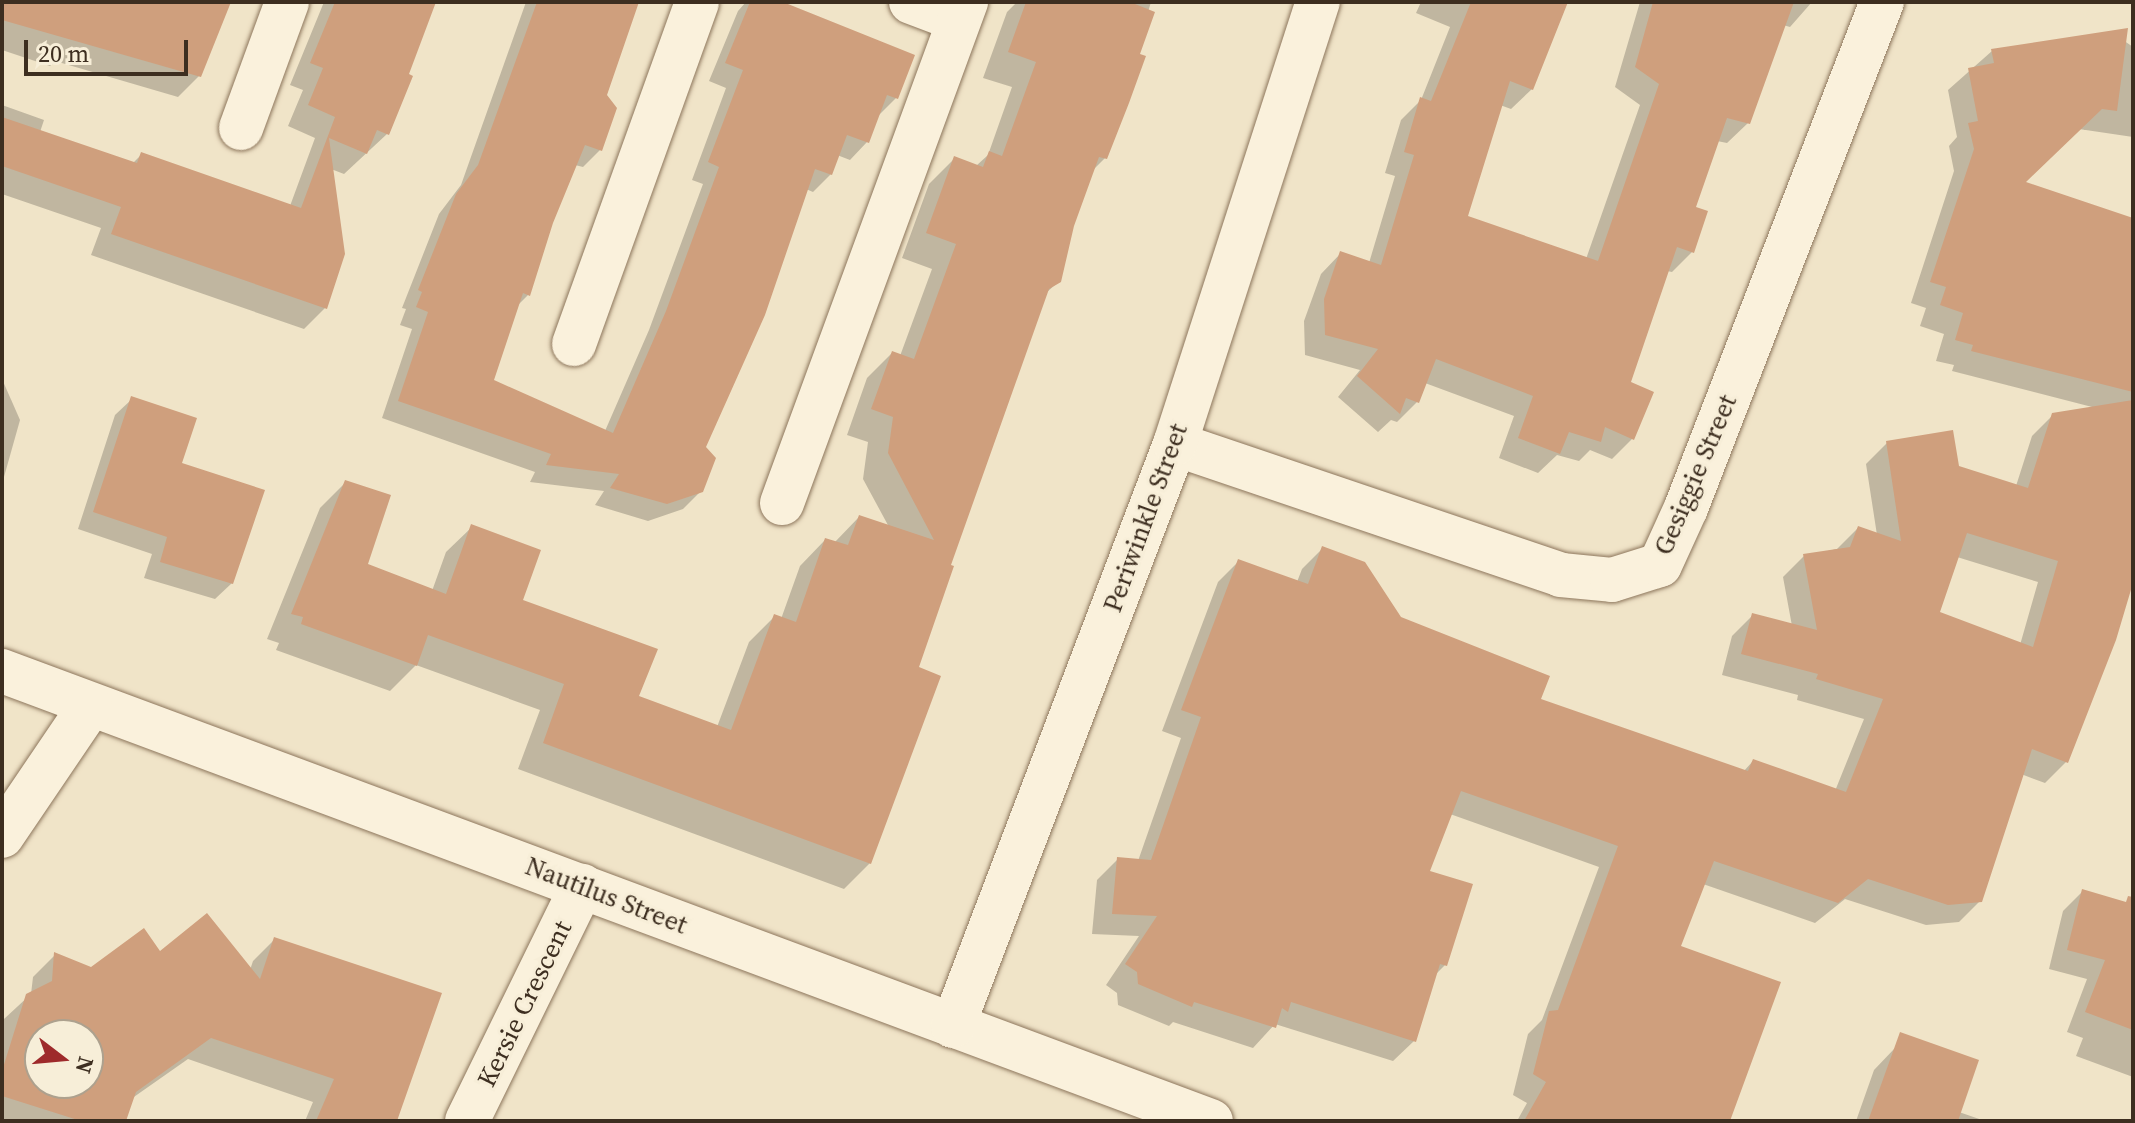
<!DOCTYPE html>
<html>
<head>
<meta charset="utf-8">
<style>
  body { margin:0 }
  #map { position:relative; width:2135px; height:1123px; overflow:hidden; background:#f0e4c8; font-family:"Source Serif 4",serif }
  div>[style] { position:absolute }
  .shadow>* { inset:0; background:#0003 }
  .building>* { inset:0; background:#cf9f7d }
  .roads { filter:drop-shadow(0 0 2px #8d765c) drop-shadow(0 0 2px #8d765c) }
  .minor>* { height:44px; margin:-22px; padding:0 22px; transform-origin:22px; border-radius:22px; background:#faf1dc }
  span { translate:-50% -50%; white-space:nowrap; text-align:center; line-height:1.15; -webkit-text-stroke:6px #f7eed8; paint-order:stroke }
  .street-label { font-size:26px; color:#3d2e20 }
  .frame { position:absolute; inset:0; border:4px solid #3d2e20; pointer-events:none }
  .north { position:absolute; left:24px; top:1019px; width:80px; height:80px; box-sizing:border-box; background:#f7eed8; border:2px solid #ada18e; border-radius:50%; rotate:106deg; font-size:22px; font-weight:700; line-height:32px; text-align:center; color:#3d2e20 }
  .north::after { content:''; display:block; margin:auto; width:28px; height:36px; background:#9e2a2b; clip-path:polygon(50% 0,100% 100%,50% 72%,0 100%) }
  .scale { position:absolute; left:24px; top:40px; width:164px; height:36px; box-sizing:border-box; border:4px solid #3d2e20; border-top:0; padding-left:10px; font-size:24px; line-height:28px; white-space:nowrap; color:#3d2e20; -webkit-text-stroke:6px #f7eed8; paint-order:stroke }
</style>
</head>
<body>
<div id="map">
  <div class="shadow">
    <div style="clip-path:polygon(2px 2px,229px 2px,199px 76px,178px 97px,55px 61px,50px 66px,2px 50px)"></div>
    <div style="clip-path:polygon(324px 2px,434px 2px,387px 134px,344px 174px,331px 169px,325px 308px,304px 329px,91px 255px,101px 228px,2px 194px,2px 105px,44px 120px,40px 132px,133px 163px,141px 155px,290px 206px,315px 138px,288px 126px,303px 90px,290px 85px)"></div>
    <div style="clip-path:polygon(526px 2px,636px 2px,604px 96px,600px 150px,583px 167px,575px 165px,551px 223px,528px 295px,517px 306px,491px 381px,605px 431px,649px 330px,703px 184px,692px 180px,726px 88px,709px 81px,738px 11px,746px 2px,778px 2px,913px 56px,896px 98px,878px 116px,867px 142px,850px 160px,837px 155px,831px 174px,813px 192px,806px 189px,704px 447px,701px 491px,683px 509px,648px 521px,595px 505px,604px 491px,530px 482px,535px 472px,382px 418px,412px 329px,400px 325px,406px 309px,402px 308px,439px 214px,461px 185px)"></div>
    <div style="clip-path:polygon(1017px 2px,1151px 2px,1105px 158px,1092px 171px,1072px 225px,1059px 281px,1045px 294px,949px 566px,916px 669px,870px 863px,844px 889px,518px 769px,540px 710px,416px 665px,390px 691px,276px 650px,279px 643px,267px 639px,320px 508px,346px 482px,365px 566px,432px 591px,446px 552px,472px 527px,521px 601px,637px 698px,717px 727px,749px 642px,774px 617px,781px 619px,800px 566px,825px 540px,834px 543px,859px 517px,889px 527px,863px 479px,868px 442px,847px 435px,867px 378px,892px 353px,900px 356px,932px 269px,902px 258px,929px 184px,955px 158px,976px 166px,988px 155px,1012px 87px,983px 78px,1007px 12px)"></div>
    <div style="clip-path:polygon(1421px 2px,1566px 2px,1532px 89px,1511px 109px,1500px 105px,1466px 217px,1586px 259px,1640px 105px,1615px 87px,1640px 2px,1812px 2px,1790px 27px,1783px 25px,1748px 123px,1727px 143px,1717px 141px,1693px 208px,1692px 252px,1672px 272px,1667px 271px,1628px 383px,1632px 439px,1612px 459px,1590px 450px,1579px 461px,1557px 455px,1538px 473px,1499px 458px,1514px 416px,1425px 383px,1417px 402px,1397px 422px,1391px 420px,1378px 432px,1338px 397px,1360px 370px,1305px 355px,1304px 321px,1321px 274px,1341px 253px,1369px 263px,1395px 176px,1385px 173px,1401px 120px,1421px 100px,1450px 27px,1416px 13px)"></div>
    <div style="clip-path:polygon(evenodd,2113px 33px,2133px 47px,2133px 137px,2079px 129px,2023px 183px,2133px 220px,2133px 576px,2114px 639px,2066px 762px,2045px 783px,2021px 774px,1980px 901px,1959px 922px,1926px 925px,1845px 899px,1815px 923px,1703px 884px,1678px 947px,1728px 1121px,1517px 1121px,1527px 1103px,1513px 1095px,1528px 1034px,1542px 1020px,1599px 867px,1450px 814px,1427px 872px,1445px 965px,1435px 975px,1414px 1041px,1393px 1061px,1275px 1024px,1253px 1048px,1173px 1022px,1169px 1026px,1118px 1005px,1117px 993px,1106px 985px,1139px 936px,1092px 934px,1097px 880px,1118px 859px,1138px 861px,1181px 738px,1162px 731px,1218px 582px,1239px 561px,1297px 582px,1302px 569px,1322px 549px,1399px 618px,1538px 701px,1743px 772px,1753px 761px,1835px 791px,1864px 719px,1797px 700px,1798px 695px,1722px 675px,1732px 636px,1753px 615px,1792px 626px,1783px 577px,1804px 556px,1837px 549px,1858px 528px,1877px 535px,1866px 464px,1887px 443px,2016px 486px,2032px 436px,2053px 415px,2096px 408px,1952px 371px,1954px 365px,1936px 361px,1944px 334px,1920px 326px,1926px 308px,1911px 303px,1954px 171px,1949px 146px,1957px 137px,1948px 90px,1992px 51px,2113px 33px,1957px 557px,2038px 582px,2020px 645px,1938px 613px,1957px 557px)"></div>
    <div style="clip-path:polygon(2px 379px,20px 420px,2px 484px)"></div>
    <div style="clip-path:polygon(132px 399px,180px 464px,232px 583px,215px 599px,144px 578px,152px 554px,78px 529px,115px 415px)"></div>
    <div style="clip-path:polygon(2082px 892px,2133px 907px,2133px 1077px,2076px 1056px,2083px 1038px,2067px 1032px,2087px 979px,2049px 969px,2063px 911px)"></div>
    <div style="clip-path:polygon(evenodd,275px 939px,395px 1121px,305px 1121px,313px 1102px,188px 1059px,131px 1099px,124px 1121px,2px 1121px,4px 1019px,31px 994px,33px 977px,55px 955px,91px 970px,160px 953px,250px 970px,253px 961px,275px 939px,40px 1035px,88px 1035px,88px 1083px,40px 1083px,40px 1035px)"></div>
    <div style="clip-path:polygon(1895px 1048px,1959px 1112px,1985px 1121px,1856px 1121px,1874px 1070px)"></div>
  </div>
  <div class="building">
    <div style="clip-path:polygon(2px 2px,231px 2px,201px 77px,2px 20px)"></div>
    <div style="clip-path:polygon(335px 2px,436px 2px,409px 74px,413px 76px,389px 135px,377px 130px,367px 154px,329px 138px,345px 254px,327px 309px,111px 234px,121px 207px,2px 166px,2px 117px,137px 163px,141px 152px,301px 208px,335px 117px,308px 105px,323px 68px,310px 63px)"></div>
    <div style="clip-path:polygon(537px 2px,639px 2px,607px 95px,617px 108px,602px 151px,585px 145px,553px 223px,530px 296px,523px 293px,494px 380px,613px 433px,666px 311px,719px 167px,708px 162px,743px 70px,725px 63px,750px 2px,783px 2px,915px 55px,898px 99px,887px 95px,869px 143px,847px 135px,832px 175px,815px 169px,765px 315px,706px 447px,716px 458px,703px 492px,667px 504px,610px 488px,619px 474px,546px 465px,551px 454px,398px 401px,428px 312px,416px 307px,422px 292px,418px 290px,456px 194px,478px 165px)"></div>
    <div style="clip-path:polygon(1026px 2px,1130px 2px,1155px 12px,1140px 54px,1146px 56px,1129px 103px,1107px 159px,1099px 157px,1074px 226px,1061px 282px,1049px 289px,951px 565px,954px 566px,919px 667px,941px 676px,871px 864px,543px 743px,564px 684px,428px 635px,417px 666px,301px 624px,303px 617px,291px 614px,345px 480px,391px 495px,368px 564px,446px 594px,471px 524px,541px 550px,523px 600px,658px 649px,639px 696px,731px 730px,774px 614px,796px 622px,825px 538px,848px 545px,859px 515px,934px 540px,888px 453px,893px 417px,871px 409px,892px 351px,914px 359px,956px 244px,926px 233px,954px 156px,983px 167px,989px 151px,1002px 156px,1036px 62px,1008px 52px)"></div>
    <div style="clip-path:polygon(1471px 2px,1568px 2px,1533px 90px,1510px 81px,1468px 216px,1598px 261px,1659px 84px,1635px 67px,1653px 2px,1794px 2px,1750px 124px,1727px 118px,1696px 207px,1708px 211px,1694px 253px,1677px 247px,1631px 382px,1654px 392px,1634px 440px,1605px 427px,1601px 442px,1569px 432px,1560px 454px,1518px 438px,1533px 396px,1436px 359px,1419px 403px,1406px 398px,1400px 414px,1357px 376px,1378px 349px,1325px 335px,1324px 299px,1340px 251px,1381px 265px,1414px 155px,1404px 152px,1420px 97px,1431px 101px)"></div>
    <div style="clip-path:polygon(2128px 28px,2117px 111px,2102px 109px,2026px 182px,2133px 218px,2133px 392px,1971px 351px,1973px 345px,1955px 340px,1963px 313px,1940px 305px,1946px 287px,1930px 282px,1974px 149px,1968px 123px,1978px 121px,1968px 68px,1994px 63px,1991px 49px)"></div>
    <div style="clip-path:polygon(131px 396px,197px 418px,182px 463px,265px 490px,233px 584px,160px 562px,167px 537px,93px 512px)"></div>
    <div style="clip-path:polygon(evenodd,2133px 400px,2133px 583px,2116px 640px,2068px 763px,2032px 749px,1982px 902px,1948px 905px,1868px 879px,1838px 903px,1714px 861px,1681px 946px,1781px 982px,1730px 1121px,1524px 1121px,1546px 1082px,1533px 1074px,1549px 1011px,1558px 1010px,1618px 846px,1461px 791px,1430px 871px,1473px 884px,1447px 966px,1440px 964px,1416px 1042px,1291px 1002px,1288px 1012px,1282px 1008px,1276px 1028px,1194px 1002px,1192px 1007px,1138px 984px,1137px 972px,1125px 964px,1157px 916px,1112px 914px,1117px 857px,1151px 860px,1201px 717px,1181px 710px,1238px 559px,1308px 584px,1322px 546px,1365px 562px,1401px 617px,1550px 676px,1541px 699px,1748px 771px,1753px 759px,1846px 792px,1883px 699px,1816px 679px,1818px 674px,1741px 654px,1752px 613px,1817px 630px,1803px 554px,1850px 547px,1858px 526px,1901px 541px,1886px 441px,1953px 430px,1959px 466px,2028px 488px,2052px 413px,2133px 400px,1967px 533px,2058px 561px,2033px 647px,1940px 612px,1967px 533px)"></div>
    <div style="clip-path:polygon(2082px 889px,2126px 902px,2128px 896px,2133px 897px,2133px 1030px,2085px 1012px,2105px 960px,2067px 950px)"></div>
    <div style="clip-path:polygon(evenodd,207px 913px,260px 979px,274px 937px,442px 993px,397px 1121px,316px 1121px,334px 1079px,211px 1038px,136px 1092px,126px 1121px,81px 1121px,2px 1096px,2px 1071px,26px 994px,52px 981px,54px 952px,91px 967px,144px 928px,160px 951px,207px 913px,40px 1035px,88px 1035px,88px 1083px,40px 1083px,40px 1035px)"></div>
    <div style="clip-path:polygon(1900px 1032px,1979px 1060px,1958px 1121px,1868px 1121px)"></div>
  </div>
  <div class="roads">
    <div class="minor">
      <div style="left:911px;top:2px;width:51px;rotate:20.6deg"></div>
      <div style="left:241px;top:128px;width:134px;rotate:-69.9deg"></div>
      <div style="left:574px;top:344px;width:363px;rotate:-70.2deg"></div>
      <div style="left:1175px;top:444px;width:408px;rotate:18.7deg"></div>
      <div style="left:1561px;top:575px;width:51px;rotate:5.6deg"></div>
      <div style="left:1612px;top:580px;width:50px;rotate:-17.4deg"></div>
      <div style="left:1660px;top:565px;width:63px;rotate:-65.5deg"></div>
      <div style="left:1686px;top:508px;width:543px;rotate:-68.83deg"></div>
      <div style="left:782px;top:503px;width:534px;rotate:-69.83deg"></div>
      <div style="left:2px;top:671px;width:1290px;rotate:20.42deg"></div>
      <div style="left:2px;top:836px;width:157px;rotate:-55.9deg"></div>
      <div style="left:953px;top:1026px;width:623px;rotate:-69.12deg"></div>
      <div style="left:1175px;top:444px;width:465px;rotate:-72.1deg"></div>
      <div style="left:467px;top:1121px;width:262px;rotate:-63.9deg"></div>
    </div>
  </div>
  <div class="street-label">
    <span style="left:1696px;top:475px;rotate:-67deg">Gesiggie Street</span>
    <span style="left:1146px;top:518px;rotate:-70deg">Periwinkle Street</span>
    <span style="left:606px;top:896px;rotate:21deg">Nautilus Street</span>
    <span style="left:525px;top:1004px;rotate:-64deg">Kersie Crescent</span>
  </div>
  <div class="frame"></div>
  <div class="north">N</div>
  <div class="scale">20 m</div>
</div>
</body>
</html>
